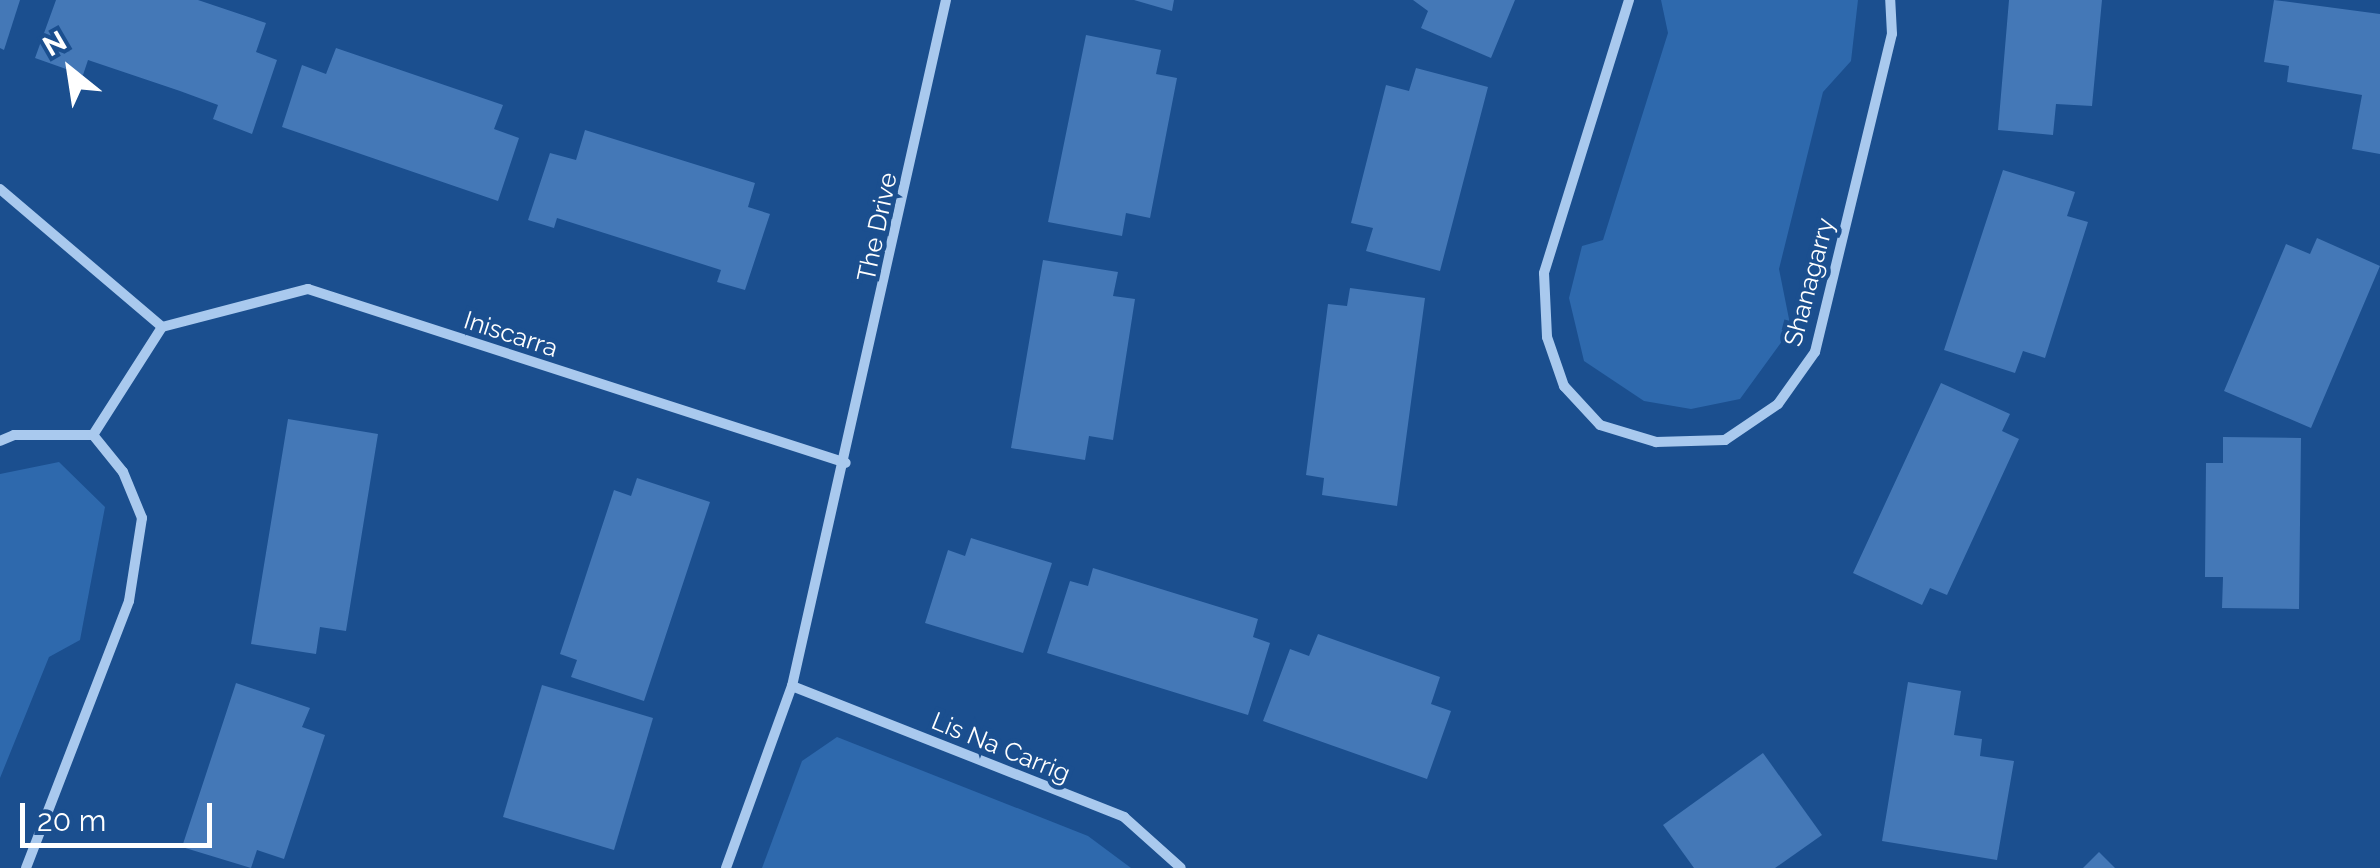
<!DOCTYPE html>
<html>
<head>
<meta charset="utf-8">
<style>
  body { margin:0 }
  #map { position:relative; width:2380px; height:868px; overflow:hidden; background:#1b4f8f; font-family:Raleway,sans-serif }
  div>[style] { position:absolute }
  .green>* { inset:0; background:#2e69ad }
  .building>* { inset:0; background:#4478b7 }
  .street>* { height:10px; margin:-5px; padding:0 5px; transform-origin:5px; border-radius:5px; background:#a9c9ee }
  span { translate:-50% -50%; white-space:nowrap; text-align:center; line-height:1.15; -webkit-text-stroke:9px #1b4f8f; paint-order:stroke }
  .street-label { font-size:25px; color:#fff }
  .north { position:absolute; left:20px; top:20px; width:100px; height:100px; -webkit-text-stroke:8px #1b4f8f; paint-order:stroke; rotate:330deg; font-size:28px; font-weight:700; line-height:40px; text-align:center; color:#fff }
  .north::after { content:''; display:block; margin:auto; width:35px; height:45px; background:#fff; clip-path:polygon(50% 0,100% 100%,50% 72%,0 100%) }
  .scale { position:absolute; left:20px; top:803px; width:192px; height:45px; box-sizing:border-box; border:5px solid #fff; border-top:0; padding-left:12px; font-size:30px; line-height:35px; white-space:nowrap; color:#fff; -webkit-text-stroke:8px #1b4f8f; paint-order:stroke }
</style>
</head>
<body>
<div id="map">
  <div class="green">
    <div style="clip-path:polygon(1661px 0,1858px 0,1851px 61px,1823px 92px,1779px 269px,1791px 329px,1740px 399px,1691px 409px,1644px 401px,1584px 361px,1569px 298px,1582px 246px,1603px 240px,1668px 33px)"></div>
    <div style="clip-path:polygon(59px 462px,105px 507px,80px 640px,49px 657px,0 778px,0 474px)"></div>
    <div style="clip-path:polygon(837px 737px,1088px 836px,1131px 868px,762px 868px,802px 761px)"></div>
  </div>
  <div class="building">
    <div style="clip-path:polygon(0 0,20px 0,4px 50px,0 48px)"></div>
    <div style="clip-path:polygon(56px 0,198px 0,266px 23px,256px 52px,277px 60px,252px 134px,213px 119px,218px 105px,180px 91px,88px 60px,83px 75px,35px 58px)"></div>
    <div style="clip-path:polygon(1134px 0,1174px 0,1172px 11px)"></div>
    <div style="clip-path:polygon(1413px 0,1515px 0,1491px 58px,1421px 28px,1428px 11px)"></div>
    <div style="clip-path:polygon(2009px 0,2102px 0,2092px 106px,2056px 104px,2053px 135px,1998px 130px)"></div>
    <div style="clip-path:polygon(2274px 0,2380px 14px,2380px 154px,2352px 149px,2362px 95px,2287px 82px,2289px 66px,2264px 62px)"></div>
    <div style="clip-path:polygon(1086px 35px,1161px 50px,1156px 74px,1177px 78px,1150px 218px,1126px 213px,1122px 236px,1048px 222px)"></div>
    <div style="clip-path:polygon(336px 48px,503px 105px,494px 129px,519px 138px,498px 201px,282px 127px,302px 65px,326px 74px)"></div>
    <div style="clip-path:polygon(1416px 68px,1488px 87px,1440px 271px,1366px 251px,1373px 228px,1351px 223px,1386px 85px,1409px 91px)"></div>
    <div style="clip-path:polygon(585px 130px,755px 183px,748px 207px,770px 214px,745px 290px,717px 282px,721px 270px,557px 218px,554px 228px,528px 220px,550px 153px,576px 160px)"></div>
    <div style="clip-path:polygon(2003px 170px,2075px 192px,2067px 216px,2088px 222px,2045px 358px,2023px 351px,2015px 373px,1944px 350px)"></div>
    <div style="clip-path:polygon(2317px 238px,2380px 266px,2311px 428px,2224px 391px,2286px 244px,2310px 254px)"></div>
    <div style="clip-path:polygon(1043px 260px,1118px 272px,1113px 296px,1135px 299px,1113px 440px,1089px 436px,1085px 460px,1011px 448px)"></div>
    <div style="clip-path:polygon(1350px 288px,1425px 298px,1397px 506px,1322px 495px,1324px 478px,1306px 475px,1328px 304px,1347px 306px)"></div>
    <div style="clip-path:polygon(1941px 383px,2010px 414px,2002px 431px,2019px 439px,1947px 595px,1930px 588px,1922px 605px,1853px 573px)"></div>
    <div style="clip-path:polygon(288px 419px,378px 434px,346px 631px,320px 627px,316px 654px,251px 644px)"></div>
    <div style="clip-path:polygon(2223px 437px,2301px 438px,2299px 609px,2222px 608px,2223px 577px,2205px 577px,2206px 463px,2223px 463px)"></div>
    <div style="clip-path:polygon(637px 478px,710px 502px,644px 701px,571px 677px,577px 660px,560px 654px,614px 490px,631px 496px)"></div>
    <div style="clip-path:polygon(971px 538px,1052px 563px,1023px 653px,925px 623px,948px 550px,965px 556px)"></div>
    <div style="clip-path:polygon(1093px 568px,1258px 619px,1253px 637px,1270px 643px,1248px 715px,1047px 653px,1070px 581px,1088px 586px)"></div>
    <div style="clip-path:polygon(1318px 634px,1440px 677px,1431px 704px,1451px 711px,1427px 779px,1263px 721px,1290px 649px,1309px 656px)"></div>
    <div style="clip-path:polygon(1908px 682px,1961px 691px,1954px 735px,1982px 739px,1980px 756px,2014px 761px,1997px 860px,1882px 841px)"></div>
    <div style="clip-path:polygon(236px 683px,310px 708px,302px 727px,325px 735px,284px 859px,257px 850px,251px 868px,182px 847px)"></div>
    <div style="clip-path:polygon(542px 685px,653px 718px,614px 850px,503px 817px)"></div>
    <div style="clip-path:polygon(1763px 753px,1822px 835px,1775px 868px,1694px 868px,1663px 825px)"></div>
    <div style="clip-path:polygon(2099px 852px,2115px 868px,2083px 868px)"></div>
  </div>
  <div class="street">
    <div style="left:1629px;top:0;width:286px;rotate:107.3deg"></div>
    <div style="left:1544px;top:273px;width:64px;rotate:87.3deg"></div>
    <div style="left:1547px;top:337px;width:52px;rotate:70.9deg"></div>
    <div style="left:1564px;top:386px;width:53px;rotate:47.3deg"></div>
    <div style="left:1600px;top:425px;width:59px;rotate:16.9deg"></div>
    <div style="left:1656px;top:442px;width:69px;rotate:-1.7deg"></div>
    <div style="left:1725px;top:440px;width:64px;rotate:-34.2deg"></div>
    <div style="left:1778px;top:404px;width:64px;rotate:-54.6deg"></div>
    <div style="left:1815px;top:352px;width:327px;rotate:-76.4deg"></div>
    <div style="left:1892px;top:34px;width:34px;rotate:-93deg"></div>
    <div style="left:0;top:189px;width:213px;rotate:40.4deg"></div>
    <div style="left:0;top:441px;width:15px;rotate:-23deg"></div>
    <div style="left:14px;top:435px;width:79px"></div>
    <div style="left:93px;top:435px;width:128px;rotate:-57.4deg"></div>
    <div style="left:162px;top:327px;width:151px;rotate:-14.6deg"></div>
    <div style="left:308px;top:289px;width:565px;rotate:17.92deg"></div>
    <div style="left:792px;top:686px;width:357px;rotate:21.5deg"></div>
    <div style="left:1124px;top:817px;width:76px;rotate:41.8deg"></div>
    <div style="left:26px;top:868px;width:286px;rotate:-68.9deg"></div>
    <div style="left:129px;top:601px;width:84px;rotate:-81.1deg"></div>
    <div style="left:142px;top:518px;width:50px;rotate:-112.4deg"></div>
    <div style="left:123px;top:472px;width:48px;rotate:-129deg"></div>
    <div style="left:726px;top:868px;width:194px;rotate:-70.1deg"></div>
    <div style="left:792px;top:686px;width:703px;rotate:-77.35deg"></div>
  </div>
  <div class="street-label">
    <span style="left:877px;top:227px;rotate:-78deg">The Drive</span>
    <span style="left:1809px;top:282px;rotate:-75deg">Shanagarry</span>
    <span style="left:511px;top:334px;rotate:18deg">Iniscarra</span>
    <span style="left:1001px;top:747px;rotate:22deg">Lis Na Carrig</span>
  </div>
  <div class="north">N</div>
  <div class="scale">20 m</div>
</div>
</body>
</html>
